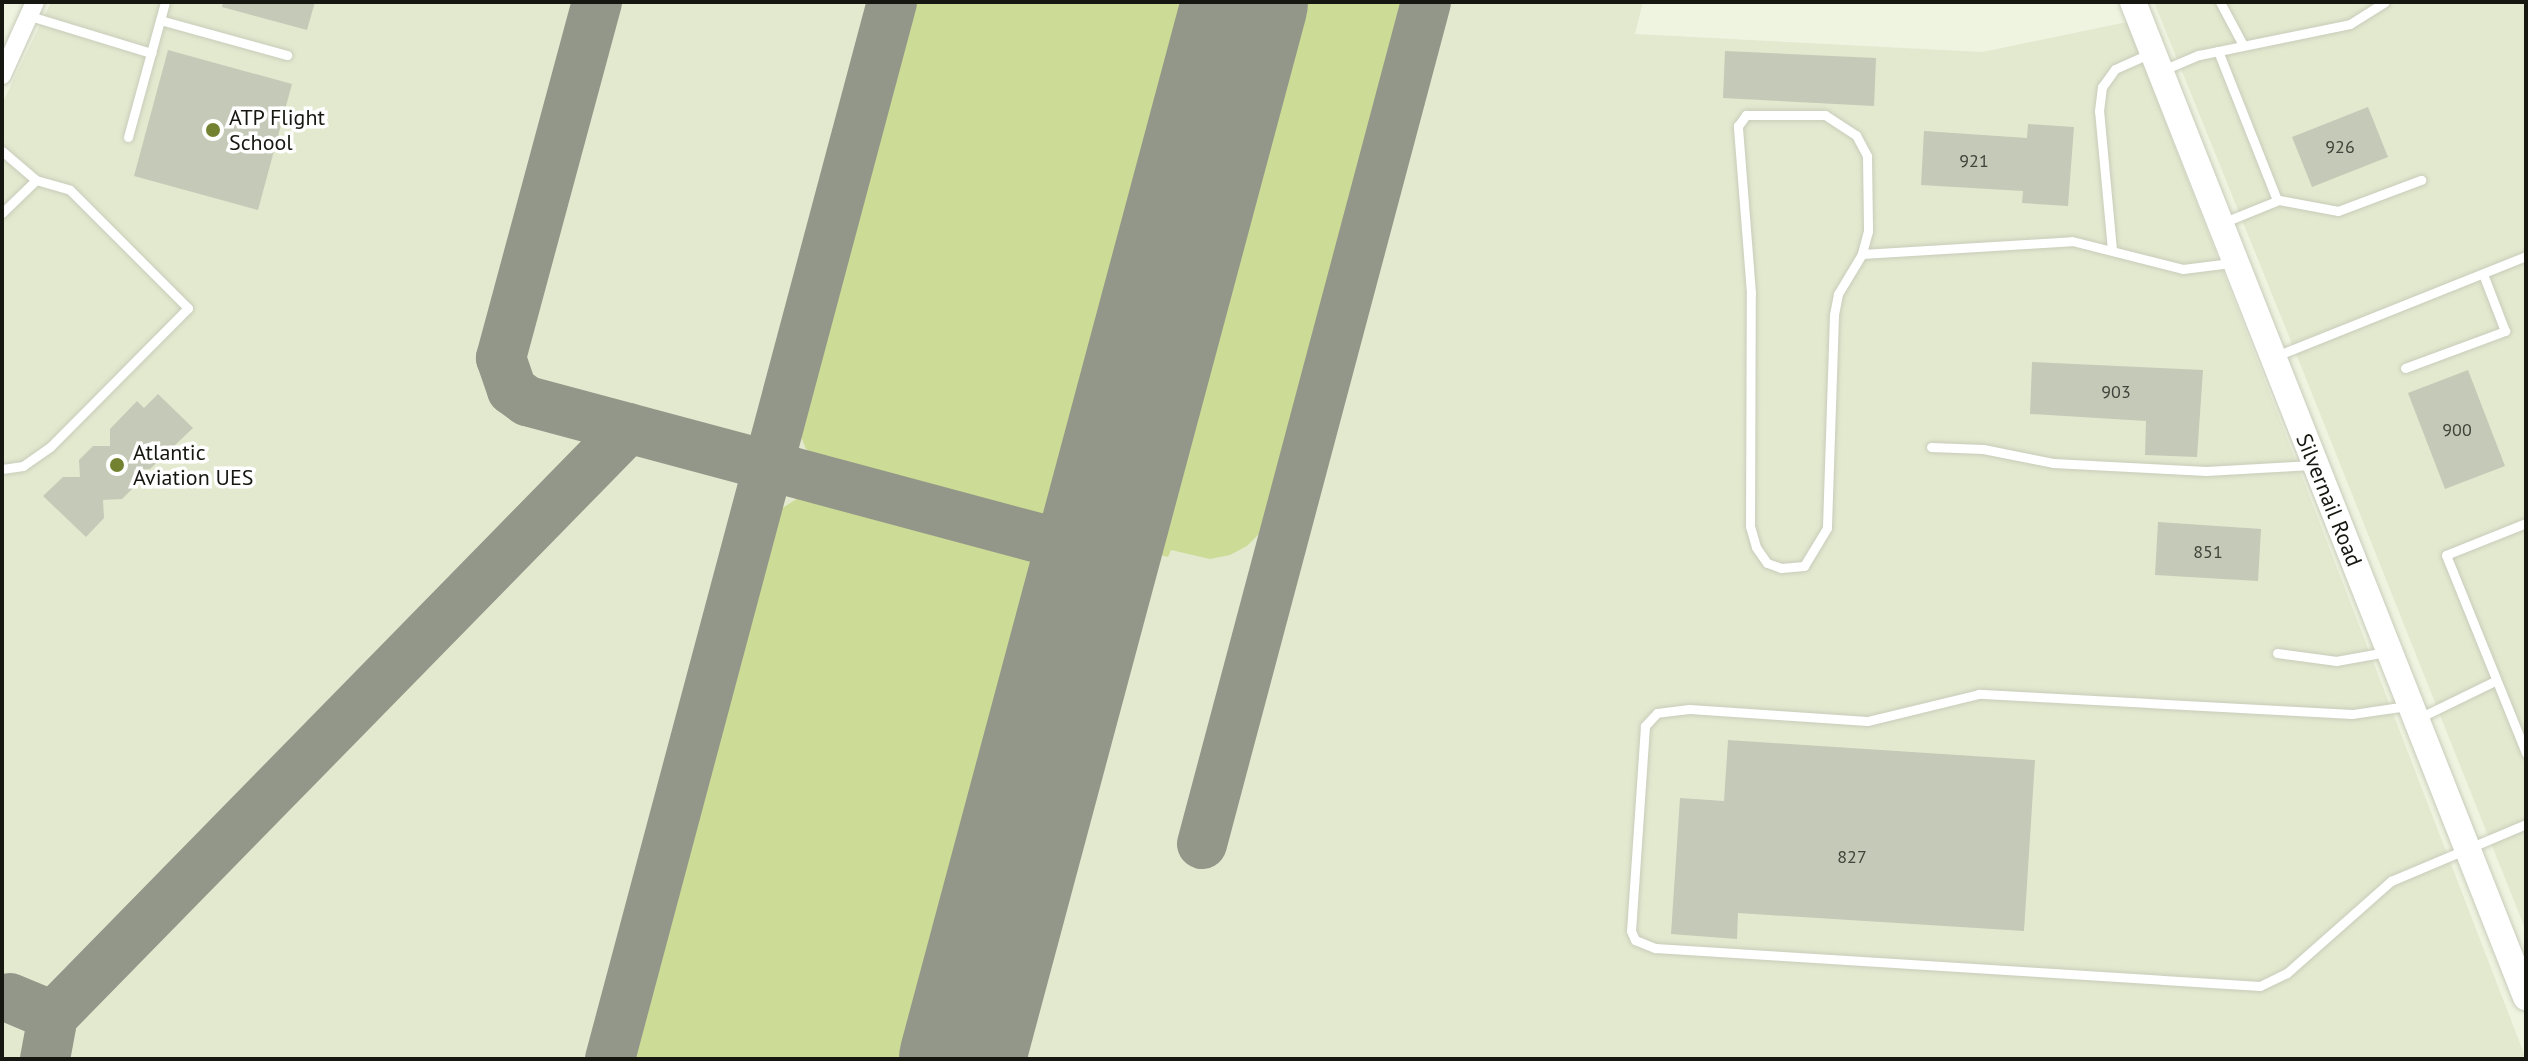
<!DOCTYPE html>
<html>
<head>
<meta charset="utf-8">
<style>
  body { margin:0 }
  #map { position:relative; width:2528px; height:1061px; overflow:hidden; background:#eff4e1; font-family:"PT Sans",sans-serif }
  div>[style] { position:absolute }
  .built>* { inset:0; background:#e3e9cf }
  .green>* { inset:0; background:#ccdb96 }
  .taxiway>* { height:50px; margin:-25px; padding:0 25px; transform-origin:25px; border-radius:25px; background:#939789 }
  .runway>* { height:126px; margin:-63px; padding:0 63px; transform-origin:63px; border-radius:63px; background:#939789 }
  .building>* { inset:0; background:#c5c9b7 }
  .roads { filter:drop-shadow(0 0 2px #c8ccba) drop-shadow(0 0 2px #c8ccba) }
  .lane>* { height:9px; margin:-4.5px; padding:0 4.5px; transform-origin:4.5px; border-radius:4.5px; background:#fff }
  .street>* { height:18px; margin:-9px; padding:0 9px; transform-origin:9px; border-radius:9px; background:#fff }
  .secondary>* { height:26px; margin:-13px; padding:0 13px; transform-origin:13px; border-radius:13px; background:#fff }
  .dots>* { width:22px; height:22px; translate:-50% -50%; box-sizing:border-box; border:4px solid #fff; border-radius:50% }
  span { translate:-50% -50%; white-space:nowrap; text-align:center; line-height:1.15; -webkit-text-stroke:7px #fff; paint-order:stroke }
  .number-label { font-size:18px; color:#41443a }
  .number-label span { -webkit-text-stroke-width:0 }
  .poi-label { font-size:22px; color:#151710 }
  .left { translate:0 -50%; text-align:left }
  .street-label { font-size:22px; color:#151710 }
  .frame { position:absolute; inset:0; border:4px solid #151710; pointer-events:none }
</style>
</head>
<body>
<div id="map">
  <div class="built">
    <div style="clip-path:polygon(51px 2px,1643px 2px,1635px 34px,1982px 52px,2127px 22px,2526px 1059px,2px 1059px,2px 104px)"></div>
    <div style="clip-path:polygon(2154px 2px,2526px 2px,2526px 931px,2305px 376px)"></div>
  </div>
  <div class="green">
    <div style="clip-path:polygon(910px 2px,1201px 2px,1071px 488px,1046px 515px,1020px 516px,829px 465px,806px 449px,799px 432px)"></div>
    <div style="clip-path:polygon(1289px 2px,1408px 2px,1269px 524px,1247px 546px,1230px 555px,1210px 559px,1171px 550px,1168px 557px,1143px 550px)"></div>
    <div style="clip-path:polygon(798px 498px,821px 498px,1011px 549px,1031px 560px,1041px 580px,1042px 597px,918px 1059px,628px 1059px,769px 530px,781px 509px)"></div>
  </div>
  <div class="taxiway">
    <div style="left:597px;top:2px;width:369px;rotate:105.1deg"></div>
    <div style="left:501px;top:358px;width:34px;rotate:71deg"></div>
    <div style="left:512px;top:390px;width:19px;rotate:36deg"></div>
    <div style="left:527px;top:401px;width:591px;rotate:15deg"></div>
    <div style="left:1202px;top:844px;width:871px;rotate:-75.1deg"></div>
    <div style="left:10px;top:998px;width:47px;rotate:22.7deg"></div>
    <div style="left:45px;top:1059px;width:44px;rotate:-79.5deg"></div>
    <div style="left:53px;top:1016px;width:823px;rotate:-45.59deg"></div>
    <div style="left:610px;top:1059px;width:1094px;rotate:-75.06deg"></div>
  </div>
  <div class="runway">
    <div style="left:962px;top:1059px;width:1094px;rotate:-75.01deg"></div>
  </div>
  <div class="building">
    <div style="clip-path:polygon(223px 2px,315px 2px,307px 30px,222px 7px)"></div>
    <div style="clip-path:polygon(168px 50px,292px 84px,258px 210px,134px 176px)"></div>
    <div style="clip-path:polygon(1725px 51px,1876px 58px,1874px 106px,1723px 98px)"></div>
    <div style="clip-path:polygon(2368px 107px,2388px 157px,2312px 187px,2292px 137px)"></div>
    <div style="clip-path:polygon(2028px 124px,2074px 127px,2068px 206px,2022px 203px,2023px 191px,1921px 185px,1924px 131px,2027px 138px)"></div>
    <div style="clip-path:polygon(2032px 362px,2203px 370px,2197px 457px,2145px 455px,2146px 421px,2030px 414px)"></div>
    <div style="clip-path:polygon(2468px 370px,2505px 466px,2445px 489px,2408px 393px)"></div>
    <div style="clip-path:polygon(158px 394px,193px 428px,150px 469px,134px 470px,134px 487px,122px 499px,103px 500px,104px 518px,86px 537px,43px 496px,63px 477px,80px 477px,79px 460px,93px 446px,110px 446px,110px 429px,137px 401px,144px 408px)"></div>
    <div style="clip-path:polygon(2158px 522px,2261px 529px,2258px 581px,2155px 575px)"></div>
    <div style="clip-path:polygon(1728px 740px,2035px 760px,2024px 931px,1738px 913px,1737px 939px,1671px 934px,1680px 798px,1724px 801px)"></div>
  </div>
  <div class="roads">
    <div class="lane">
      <div style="left:2220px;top:2px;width:49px;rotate:61.9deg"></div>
      <div style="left:30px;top:16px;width:127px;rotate:17deg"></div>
      <div style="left:151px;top:53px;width:53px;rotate:-74.6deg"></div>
      <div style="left:160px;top:20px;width:132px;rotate:15.4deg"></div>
      <div style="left:2218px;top:51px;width:160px;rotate:68.4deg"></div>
      <div style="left:2163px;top:70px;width:39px;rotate:-23deg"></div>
      <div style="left:2199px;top:55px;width:154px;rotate:-11.6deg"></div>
      <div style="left:2350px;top:24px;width:41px;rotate:-32.2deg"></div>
      <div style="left:128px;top:137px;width:87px;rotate:-74.7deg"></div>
      <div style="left:2px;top:151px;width:45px;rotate:40.5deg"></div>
      <div style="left:2px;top:213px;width:47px;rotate:-44.1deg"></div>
      <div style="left:36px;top:180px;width:35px;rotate:16deg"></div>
      <div style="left:70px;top:190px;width:167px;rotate:45deg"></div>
      <div style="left:188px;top:308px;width:196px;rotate:134.8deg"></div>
      <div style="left:50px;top:447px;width:33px;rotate:145deg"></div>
      <div style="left:23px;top:466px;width:21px;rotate:172deg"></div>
      <div style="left:2222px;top:223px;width:61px;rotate:-22deg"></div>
      <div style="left:2279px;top:200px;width:60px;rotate:10.6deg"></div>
      <div style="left:2338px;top:211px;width:89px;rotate:-20.5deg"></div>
      <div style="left:2112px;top:250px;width:140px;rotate:-95.3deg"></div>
      <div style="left:2099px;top:111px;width:24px;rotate:-83deg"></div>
      <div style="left:2102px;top:87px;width:22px;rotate:-54deg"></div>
      <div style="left:2115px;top:69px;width:39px;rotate:-24deg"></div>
      <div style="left:1862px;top:254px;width:47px;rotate:121deg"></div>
      <div style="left:1838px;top:294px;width:21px;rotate:101deg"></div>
      <div style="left:1834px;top:315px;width:213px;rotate:91.9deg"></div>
      <div style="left:1827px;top:528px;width:44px;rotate:121.2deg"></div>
      <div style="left:1804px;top:566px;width:23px;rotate:175deg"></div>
      <div style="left:1781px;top:568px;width:15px;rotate:-160deg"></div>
      <div style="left:1767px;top:563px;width:19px;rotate:-125deg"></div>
      <div style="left:1756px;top:547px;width:22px;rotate:-106deg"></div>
      <div style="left:1750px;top:526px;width:233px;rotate:-89.8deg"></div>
      <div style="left:1751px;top:293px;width:168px;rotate:-94.5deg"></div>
      <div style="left:1738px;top:126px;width:14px;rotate:-54deg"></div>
      <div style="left:1746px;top:115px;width:79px"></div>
      <div style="left:1825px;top:115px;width:37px;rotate:33deg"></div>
      <div style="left:1856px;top:135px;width:24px;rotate:62deg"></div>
      <div style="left:1867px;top:156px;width:75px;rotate:89.2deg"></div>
      <div style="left:1868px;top:231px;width:24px;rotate:105deg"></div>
      <div style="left:1862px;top:254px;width:210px;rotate:-3.5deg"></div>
      <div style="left:2072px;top:241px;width:114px;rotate:14.2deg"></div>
      <div style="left:2183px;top:269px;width:48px;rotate:-7.1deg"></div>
      <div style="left:2276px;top:356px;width:269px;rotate:-21.8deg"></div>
      <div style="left:2405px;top:368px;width:107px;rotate:-20.3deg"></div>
      <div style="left:2505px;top:331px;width:61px;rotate:-111.1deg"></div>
      <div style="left:1931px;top:447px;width:52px;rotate:2.2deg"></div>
      <div style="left:1983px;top:449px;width:71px;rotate:11.3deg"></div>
      <div style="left:2053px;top:463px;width:153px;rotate:3deg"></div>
      <div style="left:2206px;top:471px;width:106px;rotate:-3.2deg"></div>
      <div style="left:2526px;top:523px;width:86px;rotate:158.2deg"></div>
      <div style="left:2446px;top:555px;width:214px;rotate:68deg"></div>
      <div style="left:2277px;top:653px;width:60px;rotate:7.7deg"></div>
      <div style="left:2336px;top:661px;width:51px;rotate:-10.2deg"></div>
      <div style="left:2407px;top:706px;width:56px;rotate:171.7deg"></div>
      <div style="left:2352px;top:714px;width:374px;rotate:-176.9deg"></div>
      <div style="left:1979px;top:694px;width:115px;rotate:166.4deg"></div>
      <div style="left:1867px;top:721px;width:178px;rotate:-176.1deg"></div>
      <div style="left:1689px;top:709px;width:32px;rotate:173deg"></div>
      <div style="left:1657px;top:713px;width:18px;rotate:133deg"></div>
      <div style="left:1645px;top:726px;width:205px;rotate:93.9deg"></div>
      <div style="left:1631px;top:931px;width:10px;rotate:66deg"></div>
      <div style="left:1635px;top:940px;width:22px;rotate:22deg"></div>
      <div style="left:1655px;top:948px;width:606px;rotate:3.59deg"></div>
      <div style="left:2260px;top:986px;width:30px;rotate:-26deg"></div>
      <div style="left:2287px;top:973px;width:139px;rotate:-41.5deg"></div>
      <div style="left:2391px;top:881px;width:147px;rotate:-22.9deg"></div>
      <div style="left:2419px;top:718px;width:85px;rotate:-26deg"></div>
    </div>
    <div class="street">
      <div style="left:2px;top:75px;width:80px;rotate:-65.7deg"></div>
    </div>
    <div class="secondary">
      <div style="left:2133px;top:2px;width:1070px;rotate:68.45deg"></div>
    </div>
  </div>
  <div class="dots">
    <div style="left:213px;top:130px;background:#738230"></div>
    <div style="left:117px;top:465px;background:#738230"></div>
  </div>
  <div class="number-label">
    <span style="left:2340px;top:147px">926</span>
    <span style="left:1974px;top:161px">921</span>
    <span style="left:2116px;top:392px">903</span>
    <span style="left:2457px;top:430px">900</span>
    <span style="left:2208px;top:552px">851</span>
    <span style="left:1852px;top:857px">827</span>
  </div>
  <div class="poi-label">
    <span class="left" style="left:229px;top:130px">ATP Flight<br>School</span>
    <span class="left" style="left:133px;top:465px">Atlantic<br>Aviation UES</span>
  </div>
  <div class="street-label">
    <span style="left:2329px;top:500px;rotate:68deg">Silvernail Road</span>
  </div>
  <div class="frame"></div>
</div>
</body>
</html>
